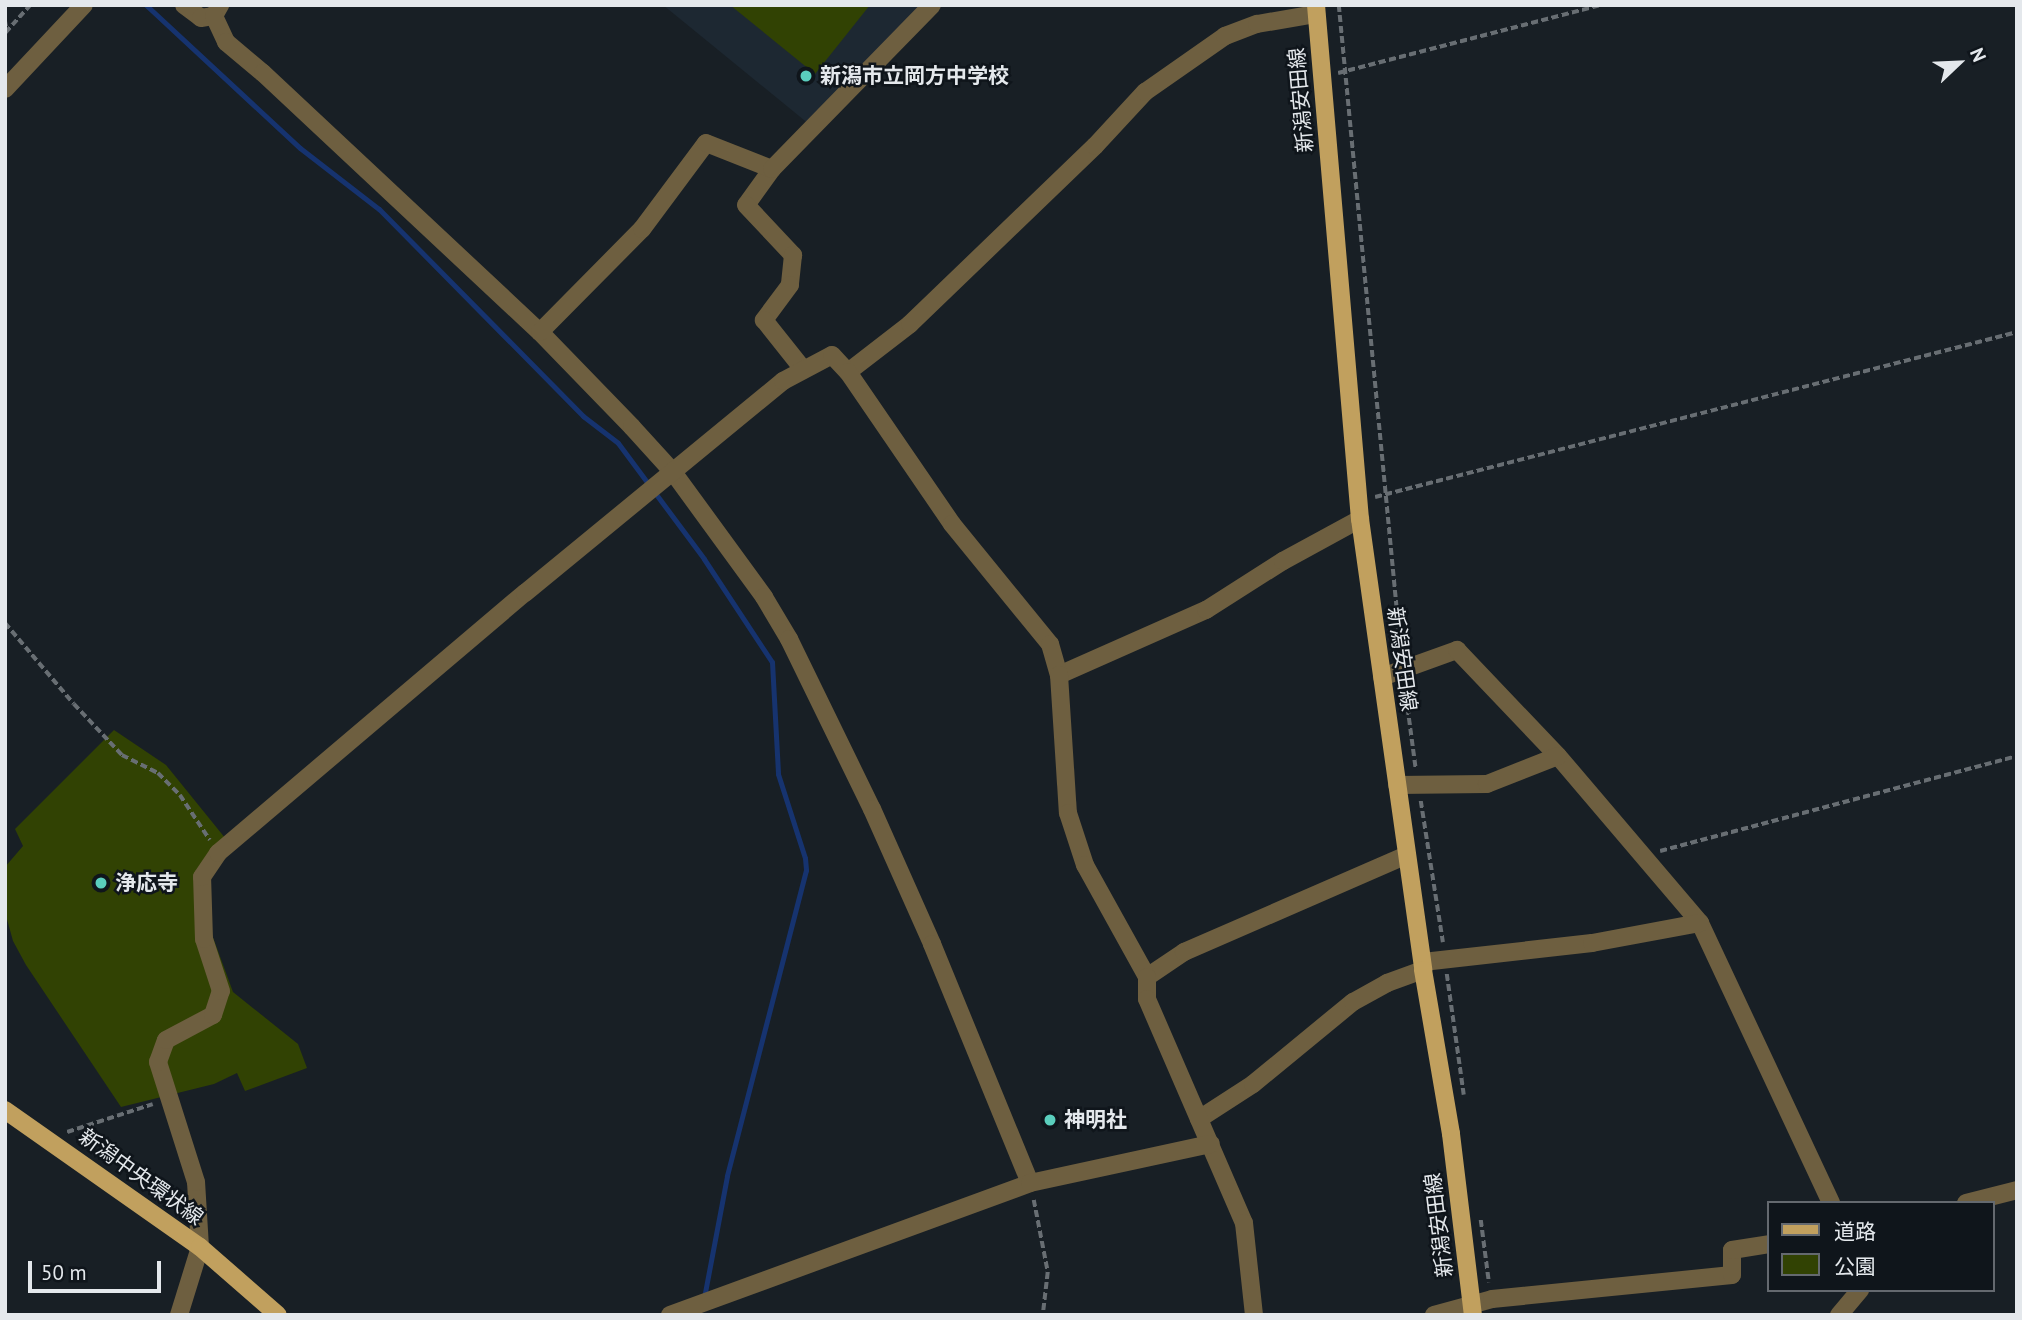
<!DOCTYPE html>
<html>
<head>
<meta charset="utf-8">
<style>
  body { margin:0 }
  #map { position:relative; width:2022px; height:1320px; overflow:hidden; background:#181f25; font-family:"PT Sans","Noto Sans JP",sans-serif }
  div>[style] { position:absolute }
  .built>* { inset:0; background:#1d2832 }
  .green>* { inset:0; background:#314203 }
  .stream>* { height:5px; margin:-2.5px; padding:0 2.5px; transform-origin:2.5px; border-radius:2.5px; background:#16336f }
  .path>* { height:3.5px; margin-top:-1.75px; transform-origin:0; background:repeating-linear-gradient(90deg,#686e73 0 7px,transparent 0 10.5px) }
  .minor>* { height:18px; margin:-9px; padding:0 9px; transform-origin:9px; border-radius:9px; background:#6e5f40 }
  .major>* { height:18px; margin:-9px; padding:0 9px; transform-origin:9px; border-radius:9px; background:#c1a05e }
  .dots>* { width:19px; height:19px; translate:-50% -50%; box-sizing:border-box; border:4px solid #0f151b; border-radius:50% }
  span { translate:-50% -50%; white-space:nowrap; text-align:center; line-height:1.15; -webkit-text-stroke:5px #0f151b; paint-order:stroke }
  .poi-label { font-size:21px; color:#e4e8ec; font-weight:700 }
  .left { translate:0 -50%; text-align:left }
  .street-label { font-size:21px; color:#e4e8ec }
  .frame { position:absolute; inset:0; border:7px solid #e4e8ec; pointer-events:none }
  .legend { position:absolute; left:1767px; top:1201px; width:228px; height:91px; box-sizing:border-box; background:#0f151b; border:2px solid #64696f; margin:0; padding:9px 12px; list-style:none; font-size:21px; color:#e4e8ec }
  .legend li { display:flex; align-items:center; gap:14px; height:35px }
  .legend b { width:35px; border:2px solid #64696f }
  .north { position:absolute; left:1924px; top:28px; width:70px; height:70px; -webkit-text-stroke:5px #0f151b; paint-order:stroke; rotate:67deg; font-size:19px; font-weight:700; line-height:28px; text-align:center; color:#e4e8ec }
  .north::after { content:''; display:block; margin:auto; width:24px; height:32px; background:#e4e8ec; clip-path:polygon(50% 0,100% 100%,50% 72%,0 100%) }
  .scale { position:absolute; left:28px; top:1261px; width:133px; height:32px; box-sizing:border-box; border:4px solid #e4e8ec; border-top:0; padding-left:9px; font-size:21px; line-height:24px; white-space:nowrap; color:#e4e8ec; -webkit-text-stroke:5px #0f151b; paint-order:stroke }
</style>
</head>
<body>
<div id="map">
  <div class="built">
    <div style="clip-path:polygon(663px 5px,926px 5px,810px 125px)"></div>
  </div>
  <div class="green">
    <div style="clip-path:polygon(730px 5px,870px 5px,815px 74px)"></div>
    <div style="clip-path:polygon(114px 730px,166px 765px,234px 849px,216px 863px,200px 902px,233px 992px,298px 1044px,307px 1068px,245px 1091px,237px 1073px,214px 1084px,121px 1107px,26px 965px,13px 941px,5px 912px,5px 867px,23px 846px,15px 829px)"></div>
  </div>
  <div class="stream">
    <div style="left:146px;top:5px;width:210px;rotate:42.9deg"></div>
    <div style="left:300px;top:148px;width:100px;rotate:37.7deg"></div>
    <div style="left:379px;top:209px;width:291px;rotate:45.4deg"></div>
    <div style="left:583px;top:416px;width:44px;rotate:37.6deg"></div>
    <div style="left:618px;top:443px;width:144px;rotate:53.4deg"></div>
    <div style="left:704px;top:559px;width:123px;rotate:56.6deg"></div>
    <div style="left:772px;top:662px;width:112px;rotate:86.9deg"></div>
    <div style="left:778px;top:774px;width:88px;rotate:72.2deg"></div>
    <div style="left:805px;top:858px;width:12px;rotate:85deg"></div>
    <div style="left:806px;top:870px;width:316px;rotate:104.5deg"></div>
    <div style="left:727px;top:1176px;width:124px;rotate:100.7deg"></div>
  </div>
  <div class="path">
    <div style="left:1339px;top:5px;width:649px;rotate:84.52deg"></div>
    <div style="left:5px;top:20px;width:11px;rotate:80deg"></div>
    <div style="left:5px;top:33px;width:38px;rotate:-48deg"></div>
    <div style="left:1338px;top:73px;width:271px;rotate:-14.5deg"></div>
    <div style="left:1375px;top:497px;width:663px;rotate:-14.41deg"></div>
    <div style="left:5px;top:623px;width:106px;rotate:49.6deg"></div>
    <div style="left:74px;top:704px;width:70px;rotate:46.7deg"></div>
    <div style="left:122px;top:755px;width:40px;rotate:26.6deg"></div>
    <div style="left:158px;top:773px;width:31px;rotate:45deg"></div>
    <div style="left:180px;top:795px;width:54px;rotate:56.3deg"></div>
    <div style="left:1405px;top:687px;width:83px;rotate:82.4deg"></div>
    <div style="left:1421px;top:801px;width:143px;rotate:81.1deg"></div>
    <div style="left:1660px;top:851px;width:369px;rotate:-14.9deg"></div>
    <div style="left:1447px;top:974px;width:122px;rotate:82deg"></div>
    <div style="left:67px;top:1132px;width:90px;rotate:-18deg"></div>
    <div style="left:1034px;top:1200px;width:73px;rotate:79deg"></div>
    <div style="left:1048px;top:1272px;width:43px;rotate:96.6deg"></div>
    <div style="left:1481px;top:1220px;width:63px;rotate:82.6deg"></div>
  </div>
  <div class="minor">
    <div style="left:184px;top:5px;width:21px;rotate:37deg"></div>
    <div style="left:201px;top:18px;width:13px;rotate:-9deg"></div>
    <div style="left:214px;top:16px;width:13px;rotate:-61deg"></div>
    <div style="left:214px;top:16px;width:29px;rotate:65deg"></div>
    <div style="left:226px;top:42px;width:48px;rotate:40deg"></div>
    <div style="left:263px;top:73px;width:379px;rotate:43.1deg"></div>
    <div style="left:540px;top:332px;width:132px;rotate:45.9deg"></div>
    <div style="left:632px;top:427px;width:61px;rotate:47.7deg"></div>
    <div style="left:673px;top:472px;width:155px;rotate:53.9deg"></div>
    <div style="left:764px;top:597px;width:49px;rotate:59.2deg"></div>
    <div style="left:789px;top:639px;width:189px;rotate:64deg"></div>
    <div style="left:872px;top:809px;width:148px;rotate:66deg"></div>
    <div style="left:932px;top:944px;width:258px;rotate:67.7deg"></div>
    <div style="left:5px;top:89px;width:115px;rotate:-46.8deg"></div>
    <div style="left:772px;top:169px;width:44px;rotate:125.8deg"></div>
    <div style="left:746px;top:205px;width:69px;rotate:46.8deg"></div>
    <div style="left:793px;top:255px;width:30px;rotate:96deg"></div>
    <div style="left:790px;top:285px;width:44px;rotate:126.6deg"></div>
    <div style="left:764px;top:320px;width:63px;rotate:51.5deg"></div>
    <div style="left:540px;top:332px;width:145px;rotate:-45.3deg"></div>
    <div style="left:642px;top:229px;width:107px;rotate:-53.3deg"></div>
    <div style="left:706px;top:143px;width:71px;rotate:21.5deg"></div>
    <div style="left:772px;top:169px;width:229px;rotate:-45.7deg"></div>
    <div style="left:848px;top:372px;width:78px;rotate:-37.7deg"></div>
    <div style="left:910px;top:324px;width:257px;rotate:-43.9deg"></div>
    <div style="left:1095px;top:146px;width:74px;rotate:-47.2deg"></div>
    <div style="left:1145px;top:92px;width:98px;rotate:-35deg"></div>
    <div style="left:1225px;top:36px;width:34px;rotate:-21deg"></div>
    <div style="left:1257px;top:24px;width:60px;rotate:-9.6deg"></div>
    <div style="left:1059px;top:675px;width:161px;rotate:-23.9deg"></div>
    <div style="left:1206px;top:610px;width:91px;rotate:-32.5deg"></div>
    <div style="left:1283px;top:561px;width:88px;rotate:-28.6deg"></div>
    <div style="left:1382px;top:677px;width:80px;rotate:-19.8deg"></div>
    <div style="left:1457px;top:650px;width:146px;rotate:46.4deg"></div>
    <div style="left:1558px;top:756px;width:219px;rotate:49.6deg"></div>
    <div style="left:1700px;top:923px;width:309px;rotate:64.9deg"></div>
    <div style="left:1397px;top:785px;width:90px;rotate:-0.6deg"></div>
    <div style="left:1487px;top:784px;width:76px;rotate:-21.5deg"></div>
    <div style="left:1423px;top:962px;width:170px;rotate:-6.4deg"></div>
    <div style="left:1592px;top:943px;width:110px;rotate:-10.5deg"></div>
    <div style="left:1147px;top:977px;width:45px;rotate:-34deg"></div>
    <div style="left:1184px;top:952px;width:243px;rotate:-23.5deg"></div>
    <div style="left:1199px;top:1119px;width:64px;rotate:-32.9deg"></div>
    <div style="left:1253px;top:1084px;width:129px;rotate:-39.4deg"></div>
    <div style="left:1353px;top:1002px;width:39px;rotate:-29deg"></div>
    <div style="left:1387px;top:983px;width:38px;rotate:-20deg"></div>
    <div style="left:1966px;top:1203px;width:53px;rotate:-14.3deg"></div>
    <div style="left:179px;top:1315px;width:71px;rotate:-72.8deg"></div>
    <div style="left:200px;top:1247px;width:65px;rotate:-93.5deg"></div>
    <div style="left:196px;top:1182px;width:126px;rotate:-107.6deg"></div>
    <div style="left:158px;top:1062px;width:23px;rotate:-70deg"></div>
    <div style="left:166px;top:1040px;width:53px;rotate:-28deg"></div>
    <div style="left:213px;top:1015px;width:25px;rotate:-72deg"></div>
    <div style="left:221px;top:991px;width:55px;rotate:-108.1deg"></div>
    <div style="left:204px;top:939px;width:62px;rotate:-91.8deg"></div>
    <div style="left:202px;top:877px;width:29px;rotate:-56deg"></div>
    <div style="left:218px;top:853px;width:402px;rotate:-40.3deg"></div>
    <div style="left:525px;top:593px;width:334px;rotate:-39.4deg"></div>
    <div style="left:783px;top:381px;width:55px;rotate:-28deg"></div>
    <div style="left:832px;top:355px;width:23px;rotate:47deg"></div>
    <div style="left:848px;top:372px;width:184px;rotate:55.6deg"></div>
    <div style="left:952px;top:524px;width:155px;rotate:50.8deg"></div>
    <div style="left:1050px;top:644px;width:32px;rotate:74deg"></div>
    <div style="left:1059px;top:675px;width:138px;rotate:86.3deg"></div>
    <div style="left:1068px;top:813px;width:55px;rotate:71.9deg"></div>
    <div style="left:1085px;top:865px;width:128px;rotate:61deg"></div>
    <div style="left:1147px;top:977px;width:22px;rotate:90deg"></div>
    <div style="left:1147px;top:999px;width:244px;rotate:66.6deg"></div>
    <div style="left:1244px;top:1223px;width:93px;rotate:83.8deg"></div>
    <div style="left:670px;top:1315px;width:383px;rotate:-20.1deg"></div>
    <div style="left:1030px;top:1183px;width:185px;rotate:-12.2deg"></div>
    <div style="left:1434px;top:1315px;width:60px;rotate:-15.4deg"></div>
    <div style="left:1492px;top:1299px;width:241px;rotate:-5.7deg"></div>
    <div style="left:1732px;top:1275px;width:25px;rotate:-90deg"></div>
    <div style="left:1732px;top:1250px;width:36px;rotate:-9deg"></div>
    <div style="left:1839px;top:1315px;width:33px;rotate:-50deg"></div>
  </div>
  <div class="major">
    <div style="left:1316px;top:5px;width:516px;rotate:85.11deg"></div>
    <div style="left:1360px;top:519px;width:455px;rotate:82deg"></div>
    <div style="left:1423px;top:970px;width:166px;rotate:80.3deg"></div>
    <div style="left:1451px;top:1134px;width:182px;rotate:83.1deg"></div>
    <div style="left:5px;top:1110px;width:238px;rotate:35.1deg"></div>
    <div style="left:200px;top:1247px;width:103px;rotate:41.1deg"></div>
  </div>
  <div class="dots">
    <div style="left:806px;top:76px;background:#5acebd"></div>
    <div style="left:101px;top:883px;background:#5acebd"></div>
    <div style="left:1050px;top:1120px;background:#5acebd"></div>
  </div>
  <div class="poi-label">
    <span class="left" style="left:820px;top:76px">新潟市立岡方中学校</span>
    <span class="left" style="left:115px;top:883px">浄応寺</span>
    <span class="left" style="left:1064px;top:1120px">神明社</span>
  </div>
  <div class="street-label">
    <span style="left:1301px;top:100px;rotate:-95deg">新潟安田線</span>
    <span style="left:1402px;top:659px;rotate:82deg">新潟安田線</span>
    <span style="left:141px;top:1177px;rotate:36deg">新潟中央環状線</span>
    <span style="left:1439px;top:1225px;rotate:-97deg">新潟安田線</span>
  </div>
  <div class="frame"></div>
  <ul class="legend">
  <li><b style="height:9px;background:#c1a05e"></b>道路</li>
  <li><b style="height:19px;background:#314203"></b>公園</li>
  </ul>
  <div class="north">N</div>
  <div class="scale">50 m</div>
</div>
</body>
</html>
